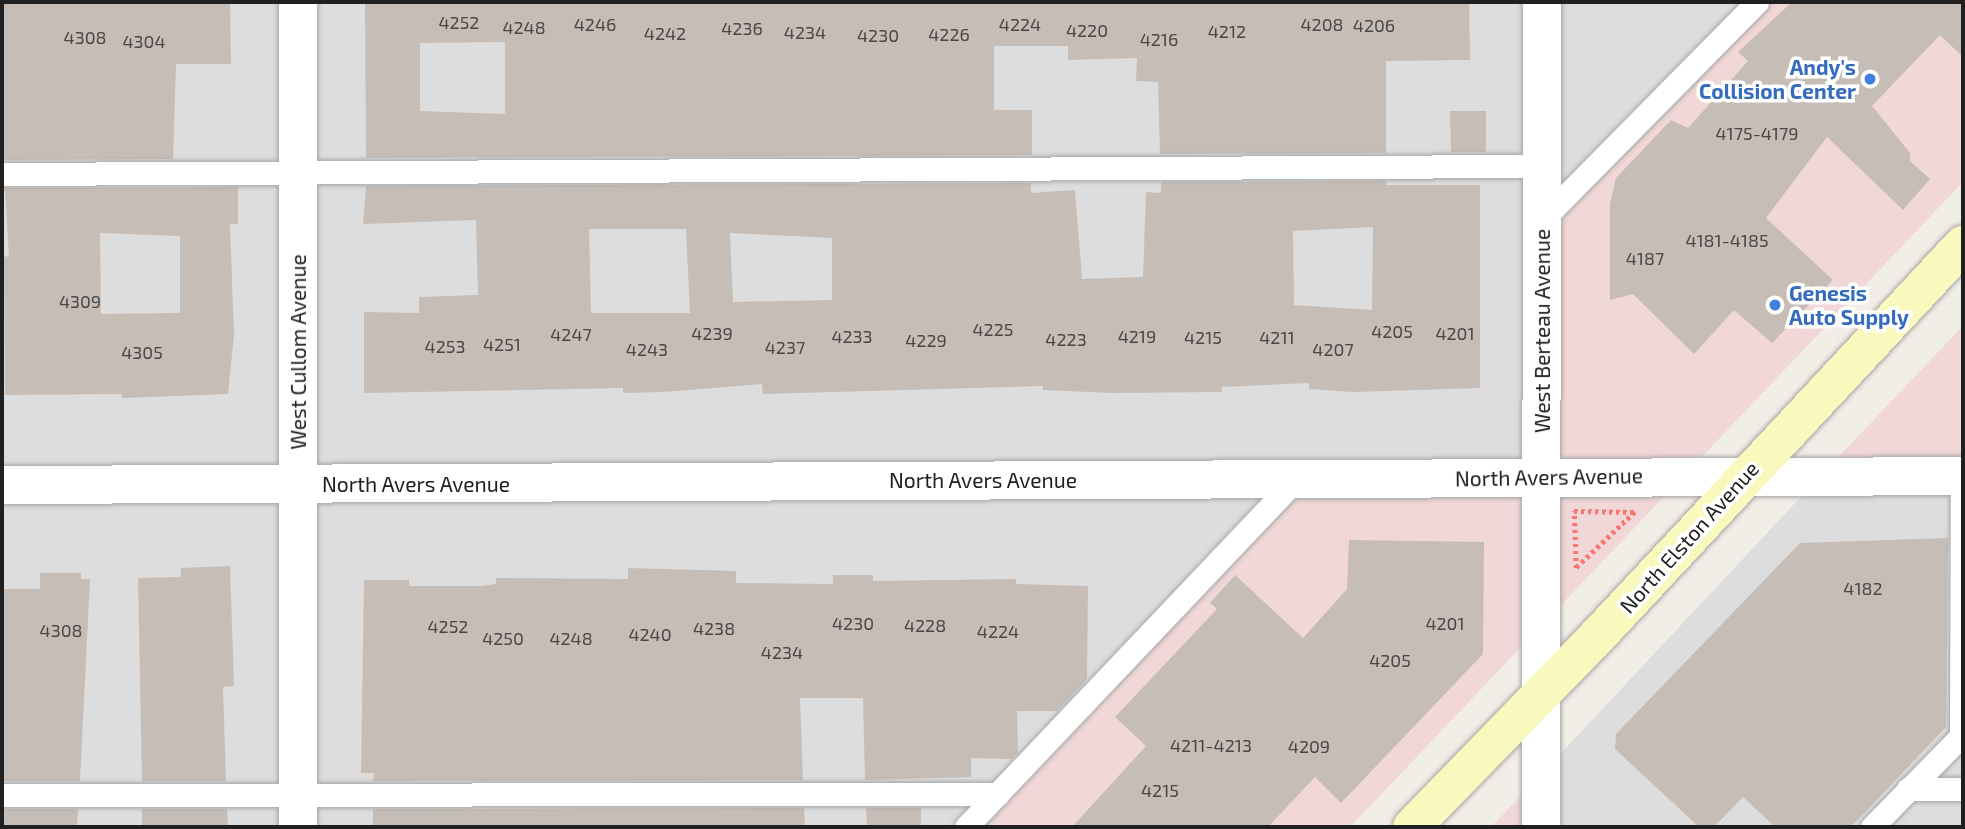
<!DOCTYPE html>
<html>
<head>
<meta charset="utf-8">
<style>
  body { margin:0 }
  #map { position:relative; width:1965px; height:829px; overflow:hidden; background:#f1ede7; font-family:"Exo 2",sans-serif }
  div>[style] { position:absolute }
  .residential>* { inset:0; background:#dedddd }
  .commercial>* { inset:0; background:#f1d7d7 }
  .building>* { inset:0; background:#c6bdb6 }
  .path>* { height:4.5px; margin-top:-2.25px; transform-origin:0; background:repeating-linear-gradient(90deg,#f97770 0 3.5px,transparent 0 7px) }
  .roads { filter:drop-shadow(0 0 2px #a7a7a7) drop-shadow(0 0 2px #a7a7a7) }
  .lane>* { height:23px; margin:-11.5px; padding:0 11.5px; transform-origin:11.5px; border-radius:11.5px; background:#fff }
  .street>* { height:38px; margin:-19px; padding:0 19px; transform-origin:19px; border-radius:19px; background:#fff }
  .secondary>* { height:38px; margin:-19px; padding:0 19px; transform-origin:19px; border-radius:19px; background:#f9f9bd }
  .dots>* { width:19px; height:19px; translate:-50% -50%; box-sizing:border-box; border:4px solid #fff; border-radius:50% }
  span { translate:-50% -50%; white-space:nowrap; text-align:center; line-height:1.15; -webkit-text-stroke:7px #fff; paint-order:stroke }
  .number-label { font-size:18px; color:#4a4746 }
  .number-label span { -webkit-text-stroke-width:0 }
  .shop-label { font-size:21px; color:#366cbe; font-weight:700 }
  .right { translate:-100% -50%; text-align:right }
  .left { translate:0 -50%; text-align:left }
  .street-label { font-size:21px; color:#202020 }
  .frame { position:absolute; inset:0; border:4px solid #202020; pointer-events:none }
</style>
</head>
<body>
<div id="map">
  <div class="residential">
    <div style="clip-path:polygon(2px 2px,1762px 2px,1546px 484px,974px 827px,2px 827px)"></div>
    <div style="clip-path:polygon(1963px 469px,1963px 827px,1535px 827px,1536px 780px,1826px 470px)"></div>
  </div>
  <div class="commercial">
    <div style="clip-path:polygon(1762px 2px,1963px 2px,1963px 182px,1350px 827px,974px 827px,1296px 484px,1546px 484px,1549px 222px)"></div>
    <div style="clip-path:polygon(1963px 326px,1963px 469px,1826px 470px)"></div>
    <div style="clip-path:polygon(1536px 780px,1535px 827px,1491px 827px)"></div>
  </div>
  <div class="building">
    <div style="clip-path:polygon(2px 2px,230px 2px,231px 64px,176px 64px,173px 159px,3px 160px)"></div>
    <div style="clip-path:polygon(evenodd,365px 2px,1469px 2px,1470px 60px,1386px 61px,1386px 153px,1160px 154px,1158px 82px,1136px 81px,1137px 58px,1068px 60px,1068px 46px,994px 46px,994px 110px,1032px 110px,1032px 155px,366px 158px,365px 2px,505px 42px,505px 114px,420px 111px,420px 43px,505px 42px)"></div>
    <div style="clip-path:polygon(1792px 2px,1963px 2px,1963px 57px,1940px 35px,1872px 106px,1910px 153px,1910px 161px,1930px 179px,1903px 210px,1827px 137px,1766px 218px,1833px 280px,1772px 343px,1734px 310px,1694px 354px,1633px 294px,1610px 300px,1610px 204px,1616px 178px,1671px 120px,1688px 128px,1748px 61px,1738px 52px)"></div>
    <div style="clip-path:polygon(1450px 111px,1486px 111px,1486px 152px,1451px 152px)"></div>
    <div style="clip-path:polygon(evenodd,1386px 181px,1386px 185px,1480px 185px,1480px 388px,1353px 392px,1309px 389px,1309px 383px,1222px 387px,1222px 392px,1112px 393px,1043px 390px,1043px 386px,763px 394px,762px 384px,663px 392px,623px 393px,623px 388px,364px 393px,364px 312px,419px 313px,419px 297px,478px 295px,476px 220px,363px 224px,366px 186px,1031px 183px,1031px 193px,1075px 190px,1082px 279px,1143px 277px,1146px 192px,1161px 193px,1161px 182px,1386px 181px,1373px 227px,1372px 310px,1294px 305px,1293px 231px,1373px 227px,1386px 181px,589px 229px,686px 229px,690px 313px,591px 313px,589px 229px,1386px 181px,730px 233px,832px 238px,832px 300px,733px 302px,730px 233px)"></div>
    <div style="clip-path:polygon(evenodd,238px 187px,238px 224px,230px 224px,234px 335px,228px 394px,122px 398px,122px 394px,5px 395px,4px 256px,9px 257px,5px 188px,238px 187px,100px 233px,180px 236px,180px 313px,101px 314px,100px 233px)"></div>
    <div style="clip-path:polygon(1948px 538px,1946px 727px,1851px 827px,1775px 827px,1743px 797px,1714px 827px,1699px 827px,1615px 749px,1616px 734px,1800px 543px)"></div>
    <div style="clip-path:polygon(1349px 540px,1484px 542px,1483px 654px,1341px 803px,1315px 777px,1268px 827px,1072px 827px,1146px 746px,1115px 717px,1217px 609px,1210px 603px,1235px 575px,1303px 638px,1347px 589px)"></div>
    <div style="clip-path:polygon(230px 566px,234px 686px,223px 687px,226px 781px,142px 781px,138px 578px,181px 577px,181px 568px)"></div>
    <div style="clip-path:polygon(628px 568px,736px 571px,736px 583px,833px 584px,833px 575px,873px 575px,873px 581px,1016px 579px,1016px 584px,1088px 586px,1087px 679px,1057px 711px,1017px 711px,1018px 752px,1012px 759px,971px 758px,971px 777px,865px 780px,863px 698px,800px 698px,803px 780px,373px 781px,374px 773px,361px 773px,364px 580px,409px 580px,409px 586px,482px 586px,496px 584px,496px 578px,628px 579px)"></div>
    <div style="clip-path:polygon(40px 573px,81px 573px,81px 579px,90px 579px,80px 781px,2px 781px,2px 589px,40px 589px)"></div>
    <div style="clip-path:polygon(804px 808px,805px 827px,373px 827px,373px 809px)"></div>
    <div style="clip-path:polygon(866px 808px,921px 808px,921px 827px,867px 827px)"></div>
    <div style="clip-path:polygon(2px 809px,78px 809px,77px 827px,2px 827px)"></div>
    <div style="clip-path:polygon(142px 809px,227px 809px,228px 827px,142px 827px)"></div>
  </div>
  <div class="path">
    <div style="left:1574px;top:511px;width:61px;rotate:0.9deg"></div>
    <div style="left:1635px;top:512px;width:81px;rotate:136.5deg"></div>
    <div style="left:1576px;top:568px;width:57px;rotate:-92deg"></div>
  </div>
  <div class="roads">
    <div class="lane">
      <div style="left:2px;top:174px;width:1540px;rotate:-0.3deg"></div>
      <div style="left:1542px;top:220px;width:306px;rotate:-45.4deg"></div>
      <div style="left:1908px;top:789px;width:55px"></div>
      <div style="left:2px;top:795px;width:996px;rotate:-0.06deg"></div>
      <div style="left:966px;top:827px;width:480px;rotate:-46.5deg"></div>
      <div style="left:1872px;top:827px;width:127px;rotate:-45.6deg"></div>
      <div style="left:1961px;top:736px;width:260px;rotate:-89.8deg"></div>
    </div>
    <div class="street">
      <div style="left:298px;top:2px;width:825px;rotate:90deg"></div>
      <div style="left:2px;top:485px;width:1961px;rotate:-0.26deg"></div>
      <div style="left:1541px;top:827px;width:825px;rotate:-89.93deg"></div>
    </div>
    <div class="secondary">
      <div style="left:1412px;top:827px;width:261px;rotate:-45.8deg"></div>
      <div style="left:1594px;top:640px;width:541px;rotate:-46.95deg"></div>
    </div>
  </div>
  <div class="dots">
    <div style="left:1870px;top:79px;background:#3f7fe0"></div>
    <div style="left:1775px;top:305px;background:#3f7fe0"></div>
  </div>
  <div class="number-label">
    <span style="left:459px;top:22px">4252</span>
    <span style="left:595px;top:24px">4246</span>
    <span style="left:1020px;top:24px">4224</span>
    <span style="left:1322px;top:24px">4208</span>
    <span style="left:1374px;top:25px">4206</span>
    <span style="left:524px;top:27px">4248</span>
    <span style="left:742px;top:28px">4236</span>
    <span style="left:1087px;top:30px">4220</span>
    <span style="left:1227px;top:31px">4212</span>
    <span style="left:805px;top:32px">4234</span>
    <span style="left:665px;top:33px">4242</span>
    <span style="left:949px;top:34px">4226</span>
    <span style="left:878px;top:35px">4230</span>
    <span style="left:85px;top:37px">4308</span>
    <span style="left:1159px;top:39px">4216</span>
    <span style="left:144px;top:41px">4304</span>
    <span style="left:1757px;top:133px">4175-4179</span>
    <span style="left:1727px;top:240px">4181-4185</span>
    <span style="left:1645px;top:258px">4187</span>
    <span style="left:80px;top:301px">4309</span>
    <span style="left:993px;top:329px">4225</span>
    <span style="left:1392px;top:331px">4205</span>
    <span style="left:712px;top:333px">4239</span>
    <span style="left:1455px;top:333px">4201</span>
    <span style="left:571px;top:334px">4247</span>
    <span style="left:852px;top:336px">4233</span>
    <span style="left:1137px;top:336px">4219</span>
    <span style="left:1203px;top:337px">4215</span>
    <span style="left:1277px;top:337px">4211</span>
    <span style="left:1066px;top:339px">4223</span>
    <span style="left:926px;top:340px">4229</span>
    <span style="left:502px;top:344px">4251</span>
    <span style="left:445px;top:346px">4253</span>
    <span style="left:785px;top:347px">4237</span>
    <span style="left:647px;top:349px">4243</span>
    <span style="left:1333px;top:349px">4207</span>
    <span style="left:142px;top:352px">4305</span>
    <span style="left:1863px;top:588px">4182</span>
    <span style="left:853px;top:623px">4230</span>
    <span style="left:1445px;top:623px">4201</span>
    <span style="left:925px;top:625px">4228</span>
    <span style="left:448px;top:626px">4252</span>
    <span style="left:714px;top:628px">4238</span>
    <span style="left:61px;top:630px">4308</span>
    <span style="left:998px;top:631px">4224</span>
    <span style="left:650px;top:634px">4240</span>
    <span style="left:503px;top:638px">4250</span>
    <span style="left:571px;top:638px">4248</span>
    <span style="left:782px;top:652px">4234</span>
    <span style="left:1390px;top:660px">4205</span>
    <span style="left:1211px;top:745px">4211-4213</span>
    <span style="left:1309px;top:746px">4209</span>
    <span style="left:1160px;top:790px">4215</span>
  </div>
  <div class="shop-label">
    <span class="right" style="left:1856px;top:79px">Andy's<br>Collision Center</span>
    <span class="left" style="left:1789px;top:305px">Genesis<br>Auto Supply</span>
  </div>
  <div class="street-label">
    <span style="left:1542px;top:331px;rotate:-90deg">West Berteau Avenue</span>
    <span style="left:298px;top:352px;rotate:-90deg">West Cullom Avenue</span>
    <span style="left:1549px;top:477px;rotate:-1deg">North Avers Avenue</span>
    <span style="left:983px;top:480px">North Avers Avenue</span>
    <span style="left:416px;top:484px">North Avers Avenue</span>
    <span style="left:1689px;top:537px;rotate:-48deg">North Elston Avenue</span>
  </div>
  <div class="frame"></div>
</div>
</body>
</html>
